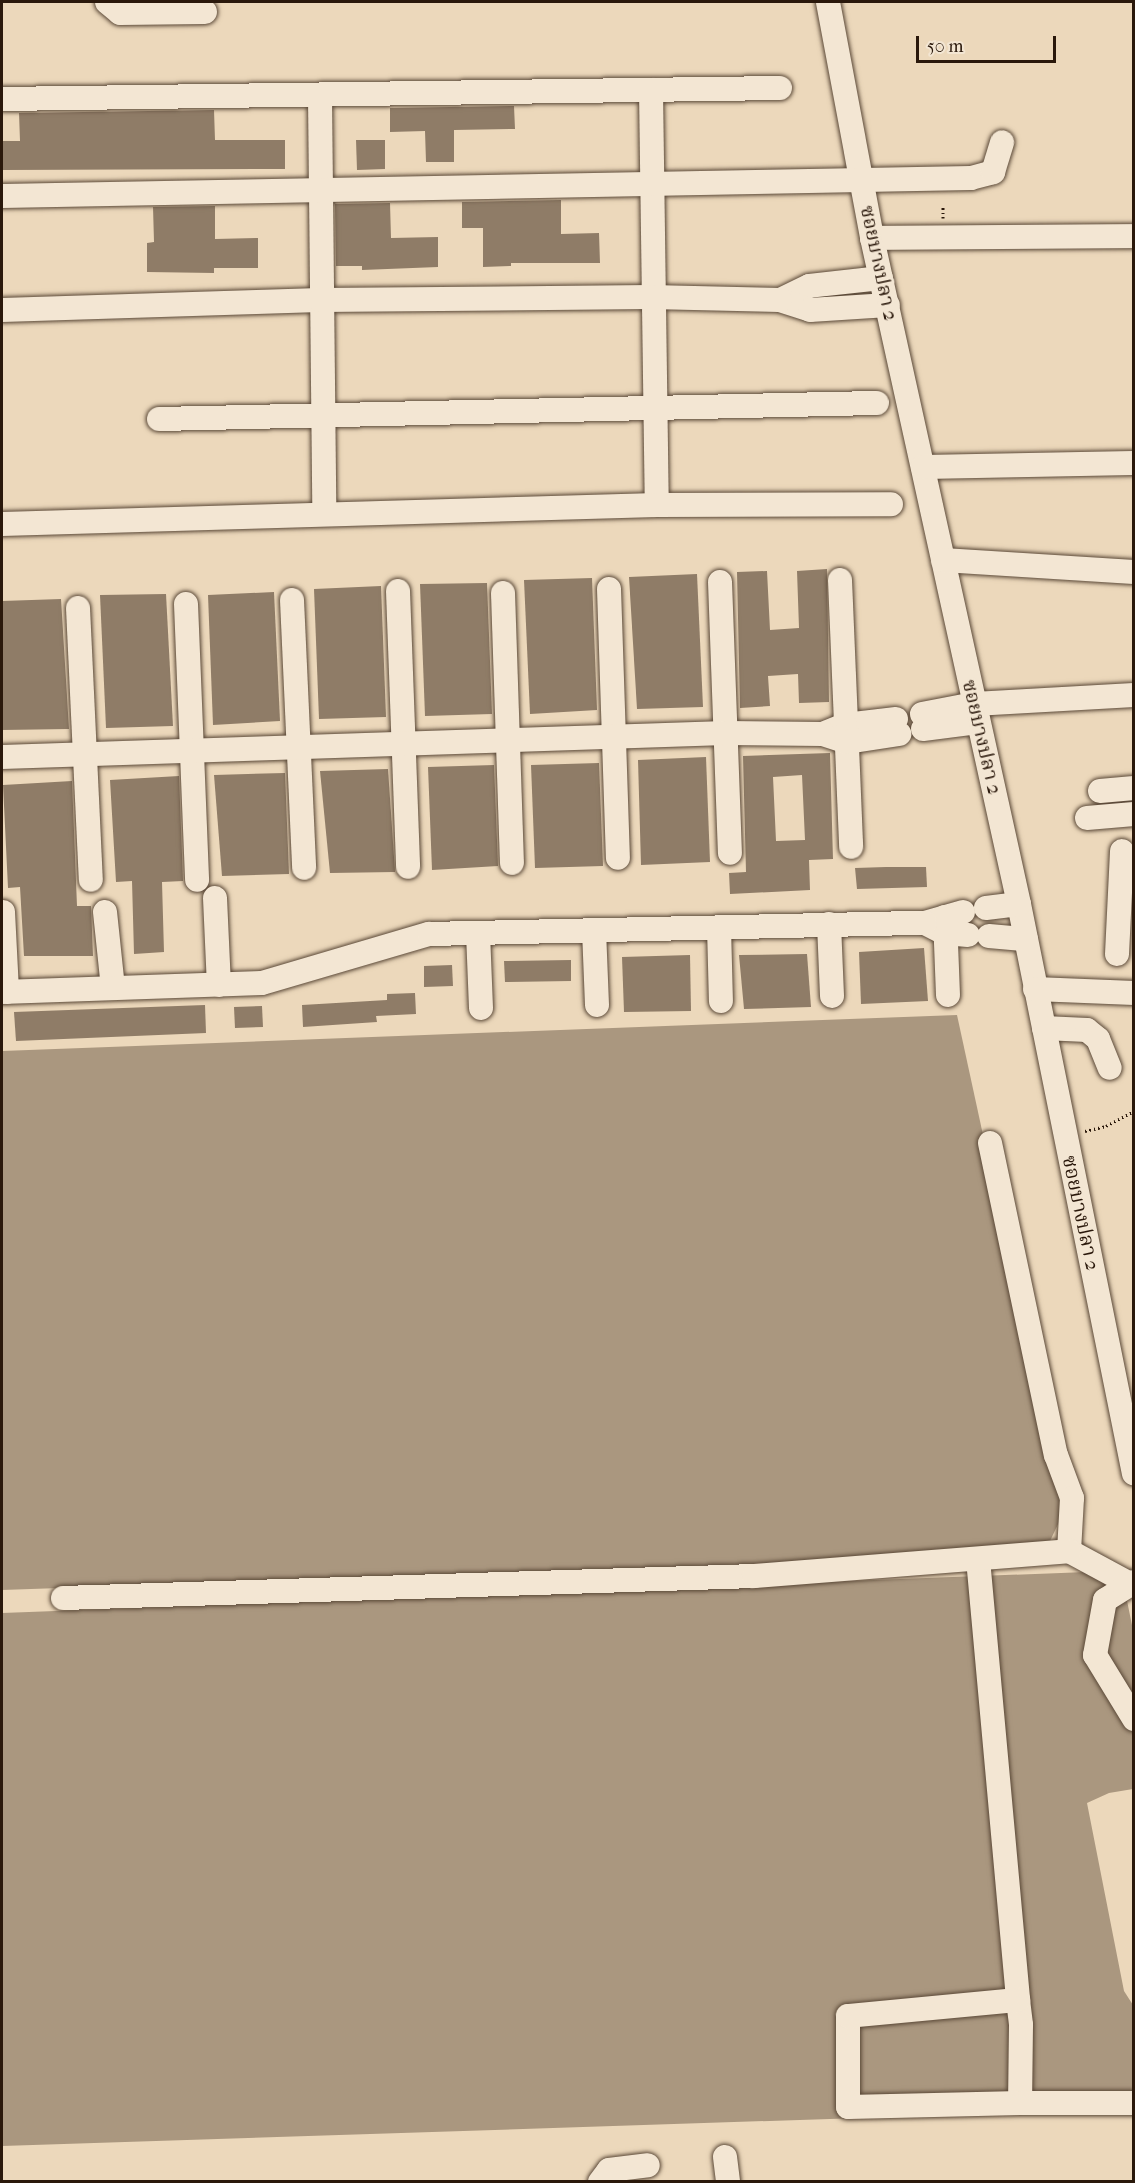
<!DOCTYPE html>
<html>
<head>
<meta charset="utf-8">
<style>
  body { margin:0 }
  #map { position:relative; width:1135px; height:2183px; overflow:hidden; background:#ecd8bb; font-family:"IM FELL French Canon","Noto Serif Thai",serif }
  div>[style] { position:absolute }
  .water>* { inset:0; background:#aa977f }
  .building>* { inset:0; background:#8f7c67 }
  .path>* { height:3px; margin-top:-1.5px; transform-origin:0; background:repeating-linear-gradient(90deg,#2a180b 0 1.5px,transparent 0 4.5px) }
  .roads { filter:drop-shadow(0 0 2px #5a4837) drop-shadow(0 0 2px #5a4837) }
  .minor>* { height:24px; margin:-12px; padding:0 12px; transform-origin:12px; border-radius:12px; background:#f3e6d3 }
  span { translate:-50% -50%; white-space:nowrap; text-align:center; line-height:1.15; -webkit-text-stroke:5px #f3e6d3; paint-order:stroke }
  .street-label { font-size:20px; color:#2a180b }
  .frame { position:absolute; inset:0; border:3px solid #2a180b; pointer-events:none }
  .scale { position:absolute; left:916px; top:36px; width:140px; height:27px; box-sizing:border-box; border:3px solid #2a180b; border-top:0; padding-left:8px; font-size:18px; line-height:21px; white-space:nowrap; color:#2a180b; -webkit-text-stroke:4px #f3e6d3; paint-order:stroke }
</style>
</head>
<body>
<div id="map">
  <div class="water">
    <div style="clip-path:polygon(957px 1015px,1060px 1490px,1060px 1520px,1050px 1541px,1034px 1554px,2px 1590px,2px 1051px)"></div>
    <div style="clip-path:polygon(1112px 1571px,1124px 1586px,1133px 1630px,1133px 1789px,1109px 1793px,1087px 1803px,1124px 1991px,1133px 2005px,1133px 2109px,2px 2146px,2px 1613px)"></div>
  </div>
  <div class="building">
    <div style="clip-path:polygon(514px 106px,515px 129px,454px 130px,454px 162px,426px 162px,425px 131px,390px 132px,390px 108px)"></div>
    <div style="clip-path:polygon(214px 110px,215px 140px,285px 140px,285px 169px,2px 170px,2px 141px,20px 141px,19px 113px)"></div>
    <div style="clip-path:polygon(356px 140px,385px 140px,385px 169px,357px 170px)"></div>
    <div style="clip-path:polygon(561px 200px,561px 234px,599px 233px,600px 263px,511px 263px,511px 266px,483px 267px,483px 228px,462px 228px,462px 202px)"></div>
    <div style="clip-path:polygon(390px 203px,391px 238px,438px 237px,438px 267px,362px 270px,362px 266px,336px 266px,335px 204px)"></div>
    <div style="clip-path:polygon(215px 206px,215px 239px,258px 238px,258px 268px,214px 268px,214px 273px,147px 272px,147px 243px,154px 242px,153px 207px)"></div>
    <div style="clip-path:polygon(827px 569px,829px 702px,799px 703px,798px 674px,768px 676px,770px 706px,740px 708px,737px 572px,767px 571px,770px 630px,799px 628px,797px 571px)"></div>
    <div style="clip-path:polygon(697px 574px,703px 707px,637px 709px,629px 577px)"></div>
    <div style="clip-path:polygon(592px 578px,597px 710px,530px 714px,524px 580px)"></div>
    <div style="clip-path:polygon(487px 583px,492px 714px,425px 716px,420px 584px)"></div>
    <div style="clip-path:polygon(381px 586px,386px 717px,319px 719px,314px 589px)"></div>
    <div style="clip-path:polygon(274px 592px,280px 721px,213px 725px,208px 595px)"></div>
    <div style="clip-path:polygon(166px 594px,173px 726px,106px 728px,100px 595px)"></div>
    <div style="clip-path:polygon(61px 599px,69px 729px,2px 730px,2px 601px)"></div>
    <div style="clip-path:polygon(evenodd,830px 753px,833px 859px,809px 860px,810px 890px,730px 894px,729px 873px,746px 872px,743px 756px,830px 753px,802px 775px,805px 840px,776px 841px,773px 777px,802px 775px)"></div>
    <div style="clip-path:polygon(706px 757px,710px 862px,641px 865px,638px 760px)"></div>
    <div style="clip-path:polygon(599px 763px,603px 866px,535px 868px,531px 765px)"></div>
    <div style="clip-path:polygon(494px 765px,498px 866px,432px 870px,428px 767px)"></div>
    <div style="clip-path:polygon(388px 769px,395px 872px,330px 873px,320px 771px)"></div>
    <div style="clip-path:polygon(285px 773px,289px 874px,222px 876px,214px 775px)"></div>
    <div style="clip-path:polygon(179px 776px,183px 881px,162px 882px,164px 952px,134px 954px,132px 881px,116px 882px,110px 780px)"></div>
    <div style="clip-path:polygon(72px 781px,77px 906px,91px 906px,93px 956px,24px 956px,20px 887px,8px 888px,3px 785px)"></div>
    <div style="clip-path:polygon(886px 867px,926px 867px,927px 887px,857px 889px,855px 868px)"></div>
    <div style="clip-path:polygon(924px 948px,928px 1001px,861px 1004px,859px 952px)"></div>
    <div style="clip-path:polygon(807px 954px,811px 1007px,744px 1009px,739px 955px)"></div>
    <div style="clip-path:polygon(690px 955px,691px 1011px,624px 1012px,622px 957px)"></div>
    <div style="clip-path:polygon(571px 960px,571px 981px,505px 982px,504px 961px)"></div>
    <div style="clip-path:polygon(452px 965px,453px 986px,424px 987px,424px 966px)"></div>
    <div style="clip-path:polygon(415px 993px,416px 1014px,376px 1016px,377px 1022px,303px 1027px,302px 1005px,387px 1000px,387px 994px)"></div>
    <div style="clip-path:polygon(205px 1005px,206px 1033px,16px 1041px,14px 1012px)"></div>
    <div style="clip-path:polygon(262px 1006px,263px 1027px,235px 1028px,234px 1007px)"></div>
  </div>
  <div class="path">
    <div style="left:943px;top:218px;width:13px;rotate:-90deg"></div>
    <div style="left:1085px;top:1131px;width:22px;rotate:-13deg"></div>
    <div style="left:1106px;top:1126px;width:32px;rotate:-28deg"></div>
  </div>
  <div class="roads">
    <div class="minor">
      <div style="left:107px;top:2px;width:17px;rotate:40deg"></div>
      <div style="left:120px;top:13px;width:85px;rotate:-0.7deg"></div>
      <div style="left:828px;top:2px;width:240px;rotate:79.4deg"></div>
      <div style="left:872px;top:238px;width:682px;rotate:77.55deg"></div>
      <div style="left:1019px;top:904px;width:581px;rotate:78.59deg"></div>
      <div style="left:651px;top:90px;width:415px;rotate:89.2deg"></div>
      <div style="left:320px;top:96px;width:416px;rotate:89.4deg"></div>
      <div style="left:2px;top:99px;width:778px;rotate:-0.81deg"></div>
      <div style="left:2px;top:196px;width:969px;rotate:-1.06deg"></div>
      <div style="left:971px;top:178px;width:23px;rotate:-15deg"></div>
      <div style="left:993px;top:172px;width:31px;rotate:-73deg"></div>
      <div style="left:872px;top:238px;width:262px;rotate:-0.4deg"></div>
      <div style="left:881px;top:278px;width:72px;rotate:173.7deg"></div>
      <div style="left:809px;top:286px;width:32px;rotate:154deg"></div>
      <div style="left:780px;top:300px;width:32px;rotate:18deg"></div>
      <div style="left:810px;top:310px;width:78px;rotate:-3.7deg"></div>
      <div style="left:2px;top:310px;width:318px;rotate:-1.8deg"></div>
      <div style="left:320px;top:300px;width:331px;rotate:-0.5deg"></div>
      <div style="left:651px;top:297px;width:129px;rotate:1.3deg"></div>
      <div style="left:159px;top:419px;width:718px;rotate:-1.28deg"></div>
      <div style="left:923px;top:467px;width:211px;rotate:-1.1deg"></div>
      <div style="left:2px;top:524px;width:655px;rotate:-1.66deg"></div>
      <div style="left:657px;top:505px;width:234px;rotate:-0.2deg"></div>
      <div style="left:943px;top:560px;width:191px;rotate:3.6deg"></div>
      <div style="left:840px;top:580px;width:267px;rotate:87.6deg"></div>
      <div style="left:720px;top:582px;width:271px;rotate:87.9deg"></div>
      <div style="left:609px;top:589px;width:269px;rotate:88.1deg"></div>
      <div style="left:398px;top:591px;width:276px;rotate:87.9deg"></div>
      <div style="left:503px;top:593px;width:270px;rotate:88.1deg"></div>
      <div style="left:292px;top:600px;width:268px;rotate:87.4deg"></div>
      <div style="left:186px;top:604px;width:276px;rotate:87.7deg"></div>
      <div style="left:78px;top:608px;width:272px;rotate:87.3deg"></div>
      <div style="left:922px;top:714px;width:53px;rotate:-10.9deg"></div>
      <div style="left:974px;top:704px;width:160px;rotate:-3.2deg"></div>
      <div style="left:896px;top:719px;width:51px;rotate:173.3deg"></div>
      <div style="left:845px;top:725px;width:24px;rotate:158deg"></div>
      <div style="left:823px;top:734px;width:25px;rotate:18deg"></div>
      <div style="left:847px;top:742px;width:53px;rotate:-8.7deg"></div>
      <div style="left:923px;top:729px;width:55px;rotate:-7.3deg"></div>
      <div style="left:2px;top:757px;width:724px;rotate:-1.9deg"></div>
      <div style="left:726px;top:733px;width:97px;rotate:0.6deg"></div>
      <div style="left:1100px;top:791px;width:34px;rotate:-5deg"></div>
      <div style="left:1087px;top:818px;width:47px;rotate:-4.9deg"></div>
      <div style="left:215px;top:898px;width:87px;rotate:87.4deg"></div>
      <div style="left:986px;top:908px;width:33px;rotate:-7deg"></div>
      <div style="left:3px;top:912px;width:80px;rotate:87.1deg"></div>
      <div style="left:105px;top:912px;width:76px;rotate:84deg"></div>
      <div style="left:963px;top:912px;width:40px;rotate:164deg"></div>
      <div style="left:925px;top:923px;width:22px;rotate:27deg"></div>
      <div style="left:945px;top:933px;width:23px;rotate:5deg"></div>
      <div style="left:945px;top:917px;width:78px;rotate:87.8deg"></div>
      <div style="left:829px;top:924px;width:72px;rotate:87.6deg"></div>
      <div style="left:719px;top:927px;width:74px;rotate:88.5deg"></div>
      <div style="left:594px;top:930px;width:75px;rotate:87.7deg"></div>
      <div style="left:478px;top:933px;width:75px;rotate:87.7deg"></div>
      <div style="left:989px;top:936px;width:37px;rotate:5deg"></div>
      <div style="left:1117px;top:954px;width:103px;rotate:-87.2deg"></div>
      <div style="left:1035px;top:989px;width:99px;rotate:2.3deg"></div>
      <div style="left:2px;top:992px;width:260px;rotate:-2deg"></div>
      <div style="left:262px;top:983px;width:174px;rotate:-16.4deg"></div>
      <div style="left:429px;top:934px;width:496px;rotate:-1.3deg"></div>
      <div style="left:1044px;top:1028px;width:43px;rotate:2.7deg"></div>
      <div style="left:1087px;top:1030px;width:14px;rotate:39deg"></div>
      <div style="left:1098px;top:1039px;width:31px;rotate:68deg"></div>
      <div style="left:990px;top:1143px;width:319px;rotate:78.1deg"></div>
      <div style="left:1056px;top:1455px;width:46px;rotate:69.6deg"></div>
      <div style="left:1072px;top:1498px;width:53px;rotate:93.2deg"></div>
      <div style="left:1069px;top:1551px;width:69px;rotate:28.4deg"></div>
      <div style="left:978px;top:1559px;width:443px;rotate:84.8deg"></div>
      <div style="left:1018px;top:2000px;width:25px;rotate:83deg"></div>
      <div style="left:1021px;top:2025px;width:78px;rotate:90.7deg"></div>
      <div style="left:1020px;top:2103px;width:172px;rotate:178.7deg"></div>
      <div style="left:848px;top:2107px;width:91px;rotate:-90deg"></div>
      <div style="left:848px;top:2016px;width:171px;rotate:-5.4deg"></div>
      <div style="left:1134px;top:1582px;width:34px;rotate:148deg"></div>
      <div style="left:1105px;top:1600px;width:56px;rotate:100.3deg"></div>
      <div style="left:1095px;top:1655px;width:75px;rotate:58.6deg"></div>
      <div style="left:63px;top:1598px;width:691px;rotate:-1.82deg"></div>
      <div style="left:754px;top:1576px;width:316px;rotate:-4.5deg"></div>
      <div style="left:1020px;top:2103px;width:114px"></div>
      <div style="left:725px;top:2157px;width:25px;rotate:83deg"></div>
      <div style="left:600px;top:2182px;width:15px;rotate:-53deg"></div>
      <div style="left:609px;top:2170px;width:39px;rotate:-7deg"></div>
    </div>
  </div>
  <div class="street-label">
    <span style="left:879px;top:263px;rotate:78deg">ซอยบางปลา 2</span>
    <span style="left:982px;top:737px;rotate:77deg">ซอยบางปลา 2</span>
    <span style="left:1081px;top:1213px;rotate:78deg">ซอยบางปลา 2</span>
  </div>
  <div class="frame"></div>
  <div class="scale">50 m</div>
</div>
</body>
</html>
